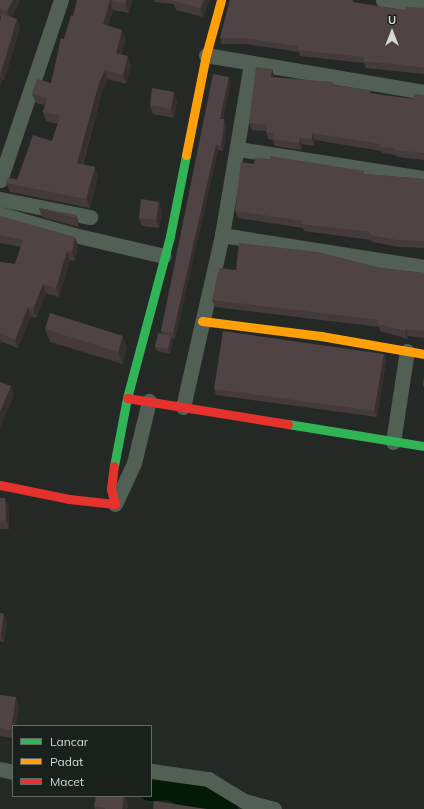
<!DOCTYPE html>
<html>
<head>
<meta charset="utf-8">
<style>
  body { margin:0 }
  #map { position:relative; width:424px; height:809px; overflow:hidden; background:#252926; font-family:Mulish,sans-serif }
  div>[style] { position:absolute }
  .river>* { height:28px; margin:-14px; padding:0 14px; transform-origin:14px; border-radius:14px; background:#031a07 }
  .street>* { height:15px; margin:-7.5px; padding:0 7.5px; transform-origin:7.5px; border-radius:7.5px; background:#525f55 }
  .fast>* { height:9px; margin:-4.5px; padding:0 4.5px; transform-origin:4.5px; border-radius:4.5px; background:#30b455 }
  .slow>* { height:9px; margin:-4.5px; padding:0 4.5px; transform-origin:4.5px; border-radius:4.5px; background:#ff9f0a }
  .jam>* { height:9px; margin:-4.5px; padding:0 4.5px; transform-origin:4.5px; border-radius:4.5px; background:#e5322d }
  .wall>* { inset:0; background:#443a3a }
  .shaded-wall>* { inset:0; background:#372f2f }
  .building>* { inset:0; background:#4f4343 }
  span { translate:-50% -50%; white-space:nowrap; text-align:center; line-height:1.15; -webkit-text-stroke:3px #1a201b; paint-order:stroke }
  .legend { position:absolute; left:12px; top:725px; width:140px; height:72px; box-sizing:border-box; background:#1a201b; border:1px solid #656a66; margin:0; padding:5px 7px; list-style:none; font-size:12px; color:#d6d9d6 }
  .legend li { display:flex; align-items:center; gap:8px; height:20px }
  .legend b { width:20px; border:1px solid #656a66 }
  .north { position:absolute; left:372px; top:12px; width:40px; height:40px; -webkit-text-stroke:3px #1a201b; paint-order:stroke; rotate:0deg; font-size:11px; font-weight:700; line-height:16px; text-align:center; color:#d6d9d6 }
  .north::after { content:''; display:block; margin:auto; width:14px; height:18px; background:#d6d9d6; clip-path:polygon(50% 0,100% 100%,50% 72%,0 100%) }
</style>
</head>
<body>
<div id="map">
  <div class="river">
    <div style="left:151px;top:787px;width:19px;rotate:-3deg"></div>
    <div style="left:170px;top:786px;width:59px;rotate:23.1deg"></div>
  </div>
  <div class="street">
    <div style="left:383px;top:0;width:41px;rotate:8.3deg"></div>
    <div style="left:206px;top:55px;width:221px;rotate:9.6deg"></div>
    <div style="left:238px;top:149px;width:188px;rotate:8.9deg"></div>
    <div style="left:0;top:180px;width:190px;rotate:-71.3deg"></div>
    <div style="left:0;top:199px;width:92px;rotate:11.3deg"></div>
    <div style="left:0;top:214px;width:77px;rotate:15.8deg"></div>
    <div style="left:74px;top:235px;width:92px;rotate:13.1deg"></div>
    <div style="left:222px;top:235px;width:205px;rotate:9deg"></div>
    <div style="left:183px;top:407px;width:176px;rotate:-77.2deg"></div>
    <div style="left:222px;top:235px;width:174px;rotate:-80.4deg"></div>
    <div style="left:393px;top:442px;width:92px;rotate:-81.3deg"></div>
    <div style="left:115px;top:504px;width:45px;rotate:-65.1deg"></div>
    <div style="left:134px;top:463px;width:64px;rotate:-76.4deg"></div>
    <div style="left:0;top:769px;width:13px;rotate:13deg"></div>
    <div style="left:151px;top:771px;width:58px;rotate:8deg"></div>
    <div style="left:208px;top:779px;width:42px;rotate:31.4deg"></div>
    <div style="left:244px;top:801px;width:31px;rotate:15deg"></div>
  </div>
  <div class="fast">
    <div style="left:288px;top:424px;width:138px;rotate:9.2deg"></div>
    <div style="left:114px;top:466px;width:69px;rotate:-79.2deg"></div>
    <div style="left:127px;top:398px;width:168px;rotate:-75.1deg"></div>
    <div style="left:170px;top:236px;width:83px;rotate:-78.8deg"></div>
  </div>
  <div class="slow">
    <div style="left:186px;top:155px;width:102px;rotate:-78.7deg"></div>
    <div style="left:206px;top:55px;width:57px;rotate:-74.7deg"></div>
    <div style="left:202px;top:321px;width:120px;rotate:7.2deg"></div>
    <div style="left:321px;top:336px;width:105px;rotate:9.9deg"></div>
  </div>
  <div class="jam">
    <div style="left:127px;top:398px;width:163px;rotate:9.2deg"></div>
    <div style="left:0;top:485px;width:70px;rotate:11.5deg"></div>
    <div style="left:69px;top:499px;width:46px;rotate:6.2deg"></div>
    <div style="left:115px;top:504px;width:16px;rotate:-105deg"></div>
    <div style="left:111px;top:489px;width:23px;rotate:-83deg"></div>
  </div>
  <div class="wall">
    <div style="clip-path:polygon(0 0,20px 0,12px 17px,20px 28px,4px 80px,2px 80px,0 87px,0 21px,1px 17px,0 16px)"></div>
    <div style="clip-path:polygon(77px 0,132px 0,129px 13px,113px 10px,108px 26px,126px 39px,121px 54px,131px 65px,126px 84px,108px 79px,102px 92px,83px 165px,95px 167px,98px 176px,90px 208px,10px 192px,6px 183px,17px 180px,52px 141px,58px 124px,46px 121px,43px 112px,45px 105px,36px 103px,32px 94px,51px 83px,64px 39px,73px 16px)"></div>
    <div style="clip-path:polygon(154px 0,210px 0,203px 17px,176px 10px,174px 4px,154px 2px)"></div>
    <div style="clip-path:polygon(230px 0,353px 0,354px 3px,405px 10px,424px 8px,424px 74px,366px 68px,364px 63px,300px 56px,299px 52px,245px 44px,222px 44px,220px 38px)"></div>
    <div style="clip-path:polygon(272px 69px,274px 76px,274px 78px,334px 85px,382px 95px,414px 99px,424px 95px,424px 160px,397px 157px,396px 155px,382px 153px,381px 151px,315px 140px,314px 146px,302px 144px,301px 150px,275px 146px,273px 140px,268px 139px,266px 131px,252px 130px,249px 123px)"></div>
    <div style="clip-path:polygon(231px 83px,223px 119px,226px 125px,225px 139px,223px 151px,218px 150px,175px 339px,172px 338px,173px 340px,170px 354px,157px 351px,155px 347px,162px 334px,161px 331px)"></div>
    <div style="clip-path:polygon(177px 101px,174px 118px,153px 114px,150px 105px)"></div>
    <div style="clip-path:polygon(365px 174px,424px 179px,424px 248px,399px 247px,372px 242px,371px 240px,304px 231px,303px 228px,238px 218px,235px 211px)"></div>
    <div style="clip-path:polygon(39px 208px,76px 215px,79px 224px,79px 227px,42px 217px)"></div>
    <div style="clip-path:polygon(162px 210px,159px 228px,142px 226px,139px 218px)"></div>
    <div style="clip-path:polygon(0 216px,78px 245px,75px 261px,70px 260px,59px 297px,46px 293px,36px 318px,31px 316px,18px 348px,2px 342px,0 346px,0 262px,15px 264px,21px 247px,0 243px)"></div>
    <div style="clip-path:polygon(381px 268px,424px 273px,424px 338px,408px 336px,408px 339px,380px 331px,379px 327px,215px 307px,212px 300px)"></div>
    <div style="clip-path:polygon(45px 329px,127px 348px,123px 364px,50px 342px)"></div>
    <div style="clip-path:polygon(384px 354px,386px 360px,377px 417px,216px 395px,214px 389px)"></div>
    <div style="clip-path:polygon(0 498px,9px 507px,9px 529px,0 529px)"></div>
    <div style="clip-path:polygon(0 613px,7px 623px,4px 642px,0 641px)"></div>
    <div style="clip-path:polygon(0 695px,16px 697px,19px 706px,13px 726px,13px 738px,0 736px)"></div>
    <div style="clip-path:polygon(128px 804px,127px 809px,95px 809px,94px 806px)"></div>
  </div>
  <div class="shaded-wall">
    <div style="clip-path:polygon(13px 0,20px 0,11px 20px,7px 11px)"></div>
    <div style="clip-path:polygon(110px 0,113px 10px,106px 33px,103px 24px)"></div>
    <div style="clip-path:polygon(126px 0,132px 0,129px 13px,125px 4px)"></div>
    <div style="clip-path:polygon(204px 0,210px 0,203px 17px,200px 8px)"></div>
    <div style="clip-path:polygon(17px 19px,20px 28px,4px 80px,1px 72px)"></div>
    <div style="clip-path:polygon(122px 30px,126px 39px,119px 62px,116px 53px)"></div>
    <div style="clip-path:polygon(128px 56px,131px 65px,126px 84px,123px 75px)"></div>
    <div style="clip-path:polygon(272px 69px,274px 76px,273px 84px,271px 77px)"></div>
    <div style="clip-path:polygon(105px 70px,108px 79px,102px 92px,80px 172px,77px 163px,99px 83px)"></div>
    <div style="clip-path:polygon(0 75px,2px 80px,0 87px)"></div>
    <div style="clip-path:polygon(229px 77px,231px 83px,222px 124px,220px 119px)"></div>
    <div style="clip-path:polygon(174px 92px,177px 101px,174px 118px,171px 109px)"></div>
    <div style="clip-path:polygon(224px 119px,226px 125px,225px 139px,223px 151px,221px 146px)"></div>
    <div style="clip-path:polygon(312px 133px,315px 140px,314px 146px,312px 139px)"></div>
    <div style="clip-path:polygon(300px 138px,302px 144px,301px 150px,299px 143px)"></div>
    <div style="clip-path:polygon(216px 145px,218px 150px,175px 339px,173px 333px)"></div>
    <div style="clip-path:polygon(95px 167px,98px 176px,90px 208px,86px 199px)"></div>
    <div style="clip-path:polygon(159px 202px,162px 210px,159px 228px,156px 220px)"></div>
    <div style="clip-path:polygon(76px 215px,79px 224px,79px 227px,76px 218px)"></div>
    <div style="clip-path:polygon(75px 237px,78px 245px,75px 261px,72px 252px)"></div>
    <div style="clip-path:polygon(67px 251px,70px 260px,59px 297px,56px 288px)"></div>
    <div style="clip-path:polygon(43px 284px,46px 293px,36px 318px,33px 309px)"></div>
    <div style="clip-path:polygon(28px 307px,31px 316px,18px 348px,15px 340px)"></div>
    <div style="clip-path:polygon(406px 329px,408px 336px,408px 339px,405px 331px)"></div>
    <div style="clip-path:polygon(123px 336px,127px 348px,123px 364px,118px 352px)"></div>
    <div style="clip-path:polygon(171px 336px,173px 340px,170px 354px,168px 349px)"></div>
    <div style="clip-path:polygon(0 337px,2px 342px,0 346px)"></div>
    <div style="clip-path:polygon(384px 354px,386px 360px,377px 417px,374px 411px)"></div>
    <div style="clip-path:polygon(11px 386px,14px 395px,0 428px,0 412px)"></div>
    <div style="clip-path:polygon(5px 498px,9px 507px,9px 529px,6px 520px)"></div>
    <div style="clip-path:polygon(4px 614px,7px 623px,4px 642px,1px 633px)"></div>
    <div style="clip-path:polygon(16px 697px,19px 706px,16px 726px,13px 726px,13px 736px,11px 730px)"></div>
    <div style="clip-path:polygon(124px 796px,126px 796px,128px 804px,127px 809px,122px 809px)"></div>
  </div>
  <div class="building">
    <div style="clip-path:polygon(0 0,13px 0,7px 11px,0 9px)"></div>
    <div style="clip-path:polygon(77px 0,126px 0,125px 4px,110px 0,103px 24px,122px 30px,116px 53px,128px 56px,123px 75px,105px 70px,99px 83px,77px 163px,95px 167px,86px 199px,6px 183px,8px 177px,17px 180px,33px 135px,52px 141px,60px 116px,43px 112px,47px 98px,32px 94px,37px 79px,51px 83px,61px 38px,64px 39px,71px 15px,73px 16px)"></div>
    <div style="clip-path:polygon(173px 0,204px 0,200px 8px,173px 1px)"></div>
    <div style="clip-path:polygon(230px 0,352px 0,352px 2px,405px 10px,406px 7px,424px 8px,424px 68px,419px 67px,364px 61px,364px 57px,298px 50px,298px 46px,243px 38px,220px 38px)"></div>
    <div style="clip-path:polygon(2px 14px,17px 19px,1px 72px,0 72px,0 21px)"></div>
    <div style="clip-path:polygon(256px 67px,272px 69px,271px 77px,333px 82px,332px 85px,370px 90px,370px 93px,382px 95px,414px 99px,414px 94px,424px 95px,424px 153px,394px 150px,395px 148px,380px 147px,380px 144px,312px 133px,312px 139px,300px 138px,299px 143px,273px 139px,274px 133px,266px 132px,267px 125px,249px 123px)"></div>
    <div style="clip-path:polygon(213px 74px,229px 77px,220px 119px,224px 119px,223px 133px,221px 146px,216px 145px,173px 333px,161px 331px)"></div>
    <div style="clip-path:polygon(152px 88px,174px 92px,171px 109px,150px 105px)"></div>
    <div style="clip-path:polygon(270px 156px,364px 171px,364px 174px,424px 179px,424px 241px,397px 240px,370px 235px,370px 232px,301px 224px,302px 221px,235px 211px,241px 162px,254px 164px,255px 158px,270px 159px)"></div>
    <div style="clip-path:polygon(141px 199px,159px 202px,156px 220px,139px 218px)"></div>
    <div style="clip-path:polygon(39px 208px,76px 215px,76px 218px)"></div>
    <div style="clip-path:polygon(0 216px,75px 237px,72px 252px,67px 251px,56px 288px,43px 284px,33px 309px,28px 307px,15px 340px,0 333px,0 262px,15px 264px,23px 240px,0 235px)"></div>
    <div style="clip-path:polygon(239px 243px,318px 252px,381px 268px,424px 273px,424px 331px,406px 329px,405px 331px,377px 324px,378px 320px,212px 300px,219px 268px,236px 270px)"></div>
    <div style="clip-path:polygon(50px 313px,123px 336px,118px 352px,45px 329px)"></div>
    <div style="clip-path:polygon(223px 331px,384px 354px,374px 411px,214px 389px)"></div>
    <div style="clip-path:polygon(158px 333px,171px 336px,168px 349px,155px 347px)"></div>
    <div style="clip-path:polygon(424px 375px,424px 386px,423px 386px)"></div>
    <div style="clip-path:polygon(0 382px,11px 386px,0 412px)"></div>
    <div style="clip-path:polygon(0 498px,5px 498px,6px 520px,0 521px)"></div>
    <div style="clip-path:polygon(0 613px,4px 614px,1px 633px,0 633px)"></div>
    <div style="clip-path:polygon(0 695px,16px 697px,11px 730px,0 728px)"></div>
    <div style="clip-path:polygon(96px 796px,124px 796px,122px 809px,105px 809px,105px 808px,94px 806px)"></div>
    <div style="clip-path:polygon(154px 801px,207px 809px,153px 809px)"></div>
  </div>
  <ul class="legend">
  <li><b style="height:5px;background:#30b455"></b>Lancar</li>
  <li><b style="height:5px;background:#ff9f0a"></b>Padat</li>
  <li><b style="height:5px;background:#e5322d"></b>Macet</li>
  </ul>
  <div class="north">U</div>
</div>
</body>
</html>
